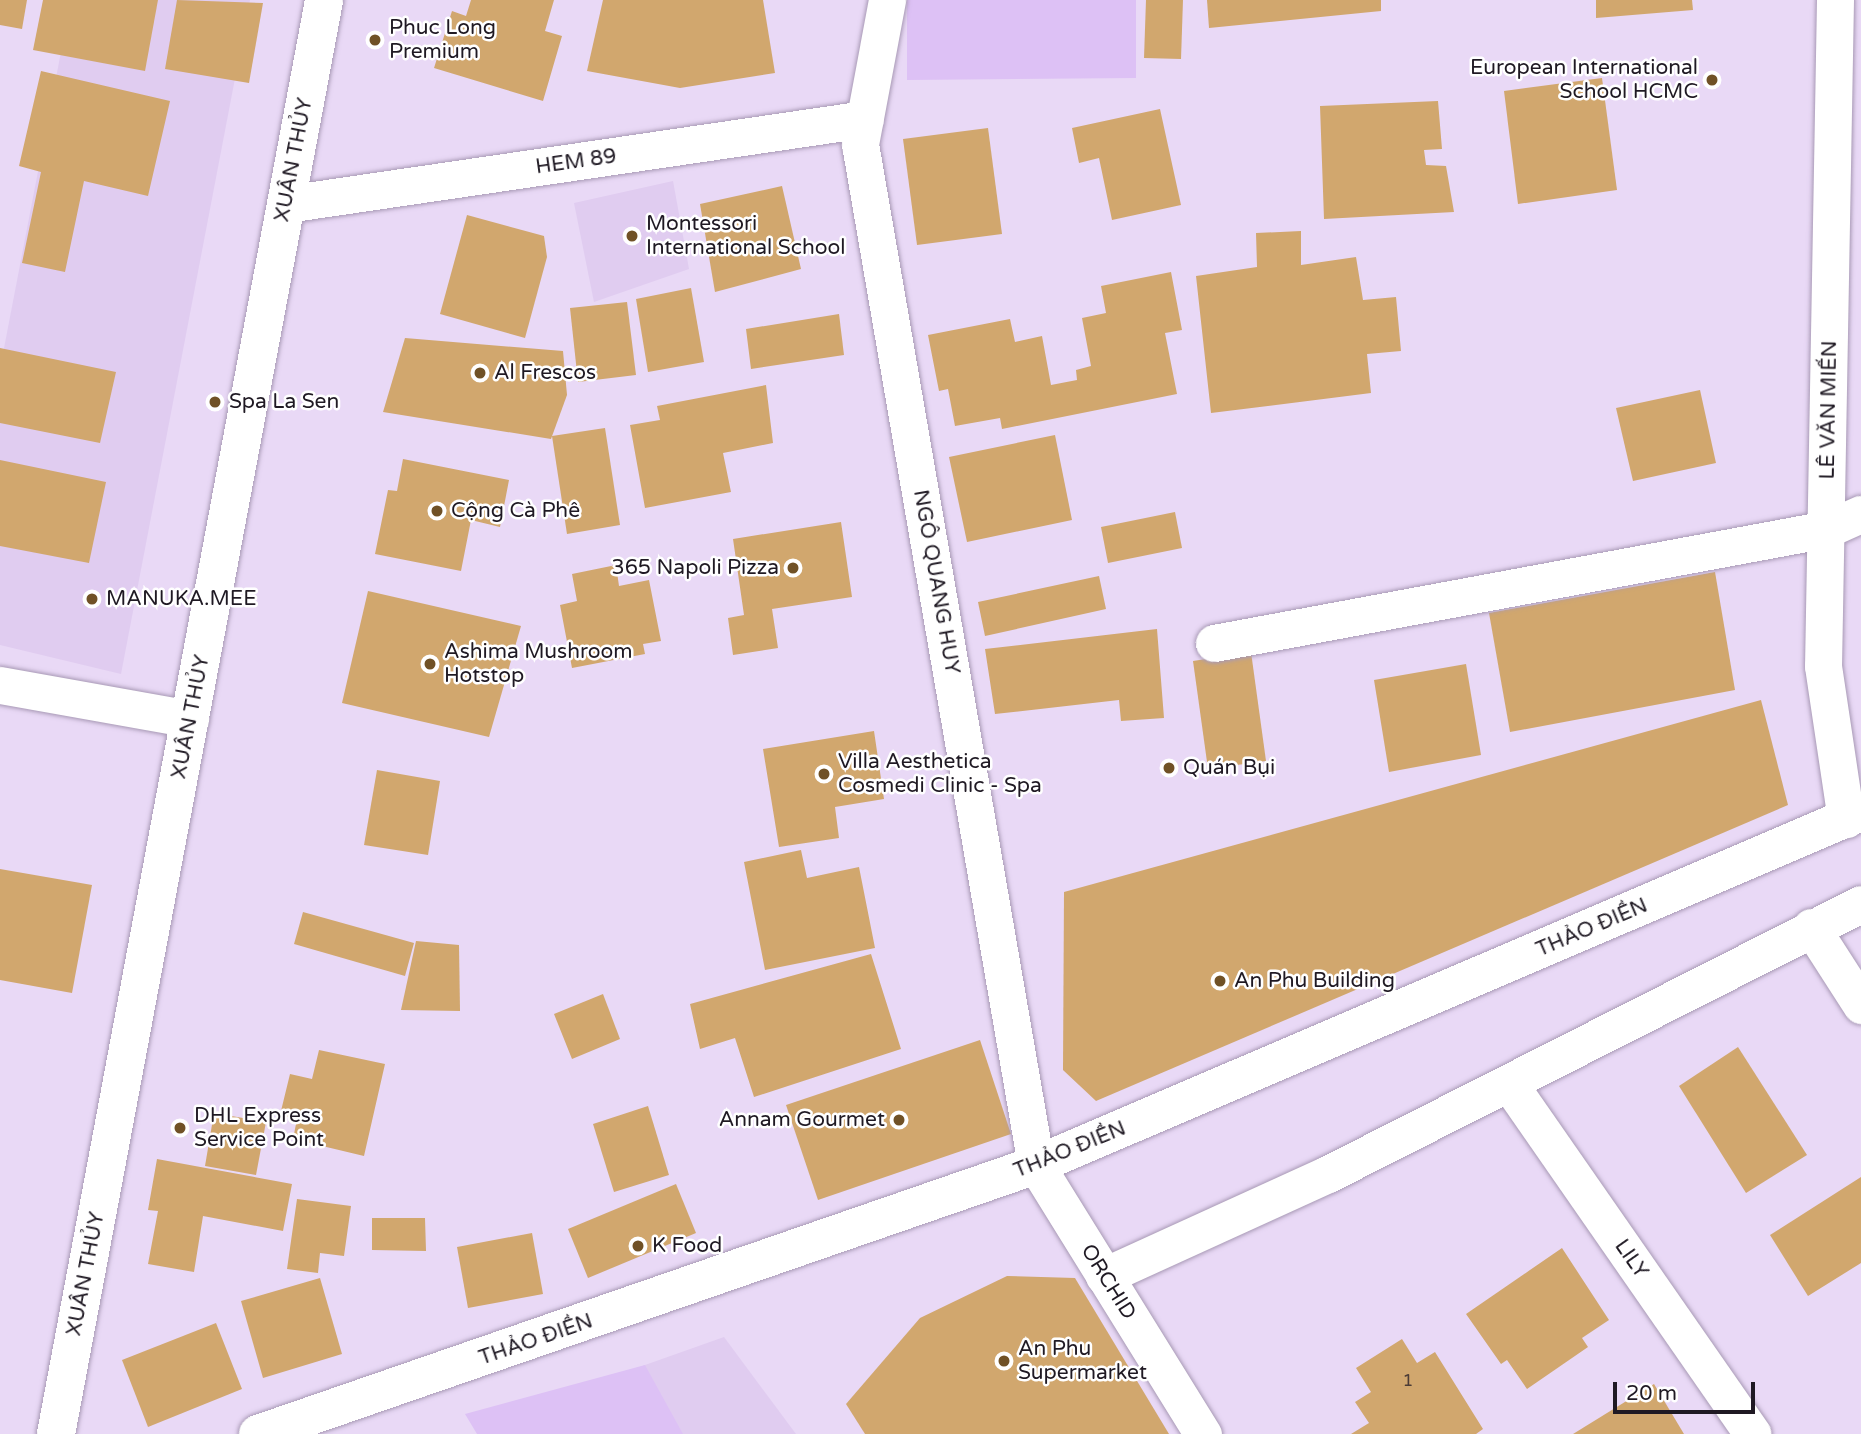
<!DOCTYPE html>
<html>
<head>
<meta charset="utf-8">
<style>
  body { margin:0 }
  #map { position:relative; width:1861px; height:1434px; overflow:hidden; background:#e9d9f6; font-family:"Varela Round",sans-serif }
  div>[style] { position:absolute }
  .built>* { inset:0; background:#e0ccf0 }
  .green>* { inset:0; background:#ddc1f5 }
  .building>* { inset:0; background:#d1a76e }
  .roads { filter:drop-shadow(0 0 2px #a899b5) drop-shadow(0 0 2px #a899b5) }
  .street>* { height:37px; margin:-18.5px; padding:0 18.5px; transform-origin:18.5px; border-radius:18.5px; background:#fff }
  .secondary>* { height:38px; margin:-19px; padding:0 19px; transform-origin:19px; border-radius:19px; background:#fff }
  .dots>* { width:19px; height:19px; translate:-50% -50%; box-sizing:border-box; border:4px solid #fff; border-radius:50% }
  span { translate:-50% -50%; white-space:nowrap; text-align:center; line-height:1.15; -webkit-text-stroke:5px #fff; paint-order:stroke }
  .number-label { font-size:18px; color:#4c3c36 }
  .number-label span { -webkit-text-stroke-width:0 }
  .poi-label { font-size:21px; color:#1f1923 }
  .left { translate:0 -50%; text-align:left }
  .right { translate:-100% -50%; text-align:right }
  .street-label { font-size:21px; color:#1f1923 }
  .scale { position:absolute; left:1613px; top:1382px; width:142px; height:32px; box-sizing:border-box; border:4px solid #1f1923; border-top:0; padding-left:9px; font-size:21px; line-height:24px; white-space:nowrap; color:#1f1923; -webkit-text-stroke:5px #fff; paint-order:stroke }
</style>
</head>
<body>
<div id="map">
  <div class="built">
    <div style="clip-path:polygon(71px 0,250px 0,121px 674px,0 645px,0 369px)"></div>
    <div style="clip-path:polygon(673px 181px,689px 269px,594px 302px,574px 203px)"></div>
    <div style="clip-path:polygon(724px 1337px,796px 1434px,479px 1434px,645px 1365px)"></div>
  </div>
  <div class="green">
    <div style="clip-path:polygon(907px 0,1136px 0,1136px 78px,907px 80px)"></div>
    <div style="clip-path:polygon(645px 1365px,683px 1434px,477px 1434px,465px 1414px)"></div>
  </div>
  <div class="building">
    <div style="clip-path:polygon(0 0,27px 0,22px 29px,0 25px)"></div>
    <div style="clip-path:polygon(43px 0,158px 0,145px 71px,33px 50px)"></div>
    <div style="clip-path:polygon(177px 0,263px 3px,249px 83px,165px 69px)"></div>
    <div style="clip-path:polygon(471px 0,554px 0,545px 31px,562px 36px,543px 101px,434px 68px,452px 11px,466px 16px)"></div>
    <div style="clip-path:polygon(603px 0,763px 0,775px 73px,680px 88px,587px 71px)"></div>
    <div style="clip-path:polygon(1146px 0,1183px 0,1181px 59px,1144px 58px)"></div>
    <div style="clip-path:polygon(1207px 0,1381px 0,1381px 11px,1209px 28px)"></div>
    <div style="clip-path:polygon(1596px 0,1692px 0,1693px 10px,1596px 18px)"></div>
    <div style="clip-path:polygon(41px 71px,170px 101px,148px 196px,84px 181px,65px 272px,22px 263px,41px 172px,19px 166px)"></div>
    <div style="clip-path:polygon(1602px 78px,1617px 190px,1518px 204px,1504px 91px)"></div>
    <div style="clip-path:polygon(1438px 101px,1442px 149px,1424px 150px,1426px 165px,1446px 166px,1454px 212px,1324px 219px,1320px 106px)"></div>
    <div style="clip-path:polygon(1160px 109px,1181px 205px,1112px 220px,1099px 158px,1079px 163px,1072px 128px)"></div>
    <div style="clip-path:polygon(988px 128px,1002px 234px,917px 245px,903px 139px)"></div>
    <div style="clip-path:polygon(782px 186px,801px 269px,715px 292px,700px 204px)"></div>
    <div style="clip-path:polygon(467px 215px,544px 236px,547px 257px,525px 338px,440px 314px)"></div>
    <div style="clip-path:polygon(1301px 231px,1301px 265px,1356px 257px,1363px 300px,1396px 297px,1401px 351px,1367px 354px,1371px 393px,1211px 413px,1196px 276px,1257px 267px,1256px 233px)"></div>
    <div style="clip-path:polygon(1171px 272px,1182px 330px,1165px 333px,1177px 394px,1002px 429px,1000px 418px,955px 426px,948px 389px,939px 391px,928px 335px,1010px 319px,1015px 342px,1042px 336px,1051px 385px,1077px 380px,1076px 370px,1091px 366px,1082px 318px,1106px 313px,1101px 286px)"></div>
    <div style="clip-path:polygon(691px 288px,704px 362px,648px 372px,636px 299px)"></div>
    <div style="clip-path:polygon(627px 302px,636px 375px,578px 382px,570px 308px)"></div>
    <div style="clip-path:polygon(839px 314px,844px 355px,751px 369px,746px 329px)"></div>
    <div style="clip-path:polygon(405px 338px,563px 351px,567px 395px,551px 439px,383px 412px)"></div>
    <div style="clip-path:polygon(0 348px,116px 372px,100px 443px,0 423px)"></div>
    <div style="clip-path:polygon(766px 385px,773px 443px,723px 453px,731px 492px,645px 508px,630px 425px,660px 420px,657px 406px)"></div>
    <div style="clip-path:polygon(1700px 390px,1716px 463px,1633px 481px,1616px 408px)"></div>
    <div style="clip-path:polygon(605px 428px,620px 525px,567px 534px,552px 436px)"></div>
    <div style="clip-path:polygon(1055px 435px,1072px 520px,967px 542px,949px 457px)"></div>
    <div style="clip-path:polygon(403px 459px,509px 480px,500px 527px,471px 520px,461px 571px,375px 554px,388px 490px,397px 491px)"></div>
    <div style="clip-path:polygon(0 460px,106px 482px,89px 563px,0 546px)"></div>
    <div style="clip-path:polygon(1175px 512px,1182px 548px,1108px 563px,1101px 527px)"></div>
    <div style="clip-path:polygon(841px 522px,852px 597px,772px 609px,778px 648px,733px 655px,728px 618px,744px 615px,733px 539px)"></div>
    <div style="clip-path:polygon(616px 565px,619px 586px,649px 580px,661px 641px,643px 644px,645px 654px,572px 668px,560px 605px,577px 601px,572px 574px)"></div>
    <div style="clip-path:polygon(1715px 572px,1735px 690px,1510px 732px,1489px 613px)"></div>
    <div style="clip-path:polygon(1099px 576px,1106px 609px,985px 636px,978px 602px)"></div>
    <div style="clip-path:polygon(368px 591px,521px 626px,489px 737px,342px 703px)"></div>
    <div style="clip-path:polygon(1157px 629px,1164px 718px,1121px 721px,1119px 700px,995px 714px,985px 649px)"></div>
    <div style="clip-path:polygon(1251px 652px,1266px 761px,1208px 769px,1193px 661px)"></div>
    <div style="clip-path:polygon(1466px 664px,1481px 755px,1389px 772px,1374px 680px)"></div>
    <div style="clip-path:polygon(1761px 700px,1788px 805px,1096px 1101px,1063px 1070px,1064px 892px)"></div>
    <div style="clip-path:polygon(874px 731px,884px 799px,835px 807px,839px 838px,779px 847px,763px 749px)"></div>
    <div style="clip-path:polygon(377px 770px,440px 781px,428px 855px,364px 845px)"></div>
    <div style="clip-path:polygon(801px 850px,807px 878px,859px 867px,875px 948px,765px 970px,744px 862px)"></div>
    <div style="clip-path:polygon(0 869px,92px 885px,72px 993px,0 980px)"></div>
    <div style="clip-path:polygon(303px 912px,414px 943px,405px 976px,294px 944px)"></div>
    <div style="clip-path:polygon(416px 941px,459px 945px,460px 1011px,401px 1010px)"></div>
    <div style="clip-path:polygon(871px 954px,901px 1049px,754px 1097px,735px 1038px,700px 1049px,690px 1004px)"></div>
    <div style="clip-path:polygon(603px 994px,620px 1039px,572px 1059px,554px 1014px)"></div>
    <div style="clip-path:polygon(980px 1040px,1011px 1134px,818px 1200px,786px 1105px)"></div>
    <div style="clip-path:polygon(1738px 1047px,1807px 1155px,1746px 1193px,1679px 1086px)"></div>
    <div style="clip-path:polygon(319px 1050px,385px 1064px,364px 1156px,293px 1139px,297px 1119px,280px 1115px,290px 1074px,312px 1079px)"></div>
    <div style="clip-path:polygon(648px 1106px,669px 1175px,614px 1192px,593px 1124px)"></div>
    <div style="clip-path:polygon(214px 1113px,266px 1122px,256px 1175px,205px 1166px)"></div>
    <div style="clip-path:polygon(157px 1159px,292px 1184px,283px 1231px,203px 1216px,194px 1272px,148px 1264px,158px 1211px,148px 1210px)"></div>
    <div style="clip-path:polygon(1861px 1177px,1861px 1263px,1808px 1296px,1770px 1235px)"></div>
    <div style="clip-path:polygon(676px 1184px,696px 1233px,588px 1278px,568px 1229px)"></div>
    <div style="clip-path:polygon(297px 1199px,351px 1206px,344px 1256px,320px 1253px,318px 1273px,287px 1269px)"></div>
    <div style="clip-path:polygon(372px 1218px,425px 1218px,426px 1251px,372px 1250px)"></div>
    <div style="clip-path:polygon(532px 1233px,543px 1294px,468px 1308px,457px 1247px)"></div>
    <div style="clip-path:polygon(1562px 1248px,1609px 1320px,1582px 1338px,1588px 1347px,1527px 1389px,1507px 1360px,1501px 1364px,1466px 1314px)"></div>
    <div style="clip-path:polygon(1007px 1276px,1075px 1278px,1169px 1434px,865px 1434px,846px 1404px,920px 1318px)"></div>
    <div style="clip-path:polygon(320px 1278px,342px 1354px,263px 1378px,241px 1301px)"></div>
    <div style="clip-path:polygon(216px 1323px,242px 1389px,148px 1427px,122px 1360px)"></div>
    <div style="clip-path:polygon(1402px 1339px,1417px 1363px,1435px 1352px,1483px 1429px,1476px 1434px,1351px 1434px,1369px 1423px,1355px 1402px,1371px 1392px,1356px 1368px)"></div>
    <div style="clip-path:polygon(1654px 1384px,1684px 1434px,1573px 1434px)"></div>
  </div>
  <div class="roads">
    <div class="street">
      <div style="left:887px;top:0;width:147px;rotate:100.6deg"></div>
      <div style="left:860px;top:144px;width:1036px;rotate:80.22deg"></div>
      <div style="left:1036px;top:1165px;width:317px;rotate:58.2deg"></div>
      <div style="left:1835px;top:0;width:666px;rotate:91.03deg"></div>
      <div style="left:1823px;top:666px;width:155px;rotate:81.5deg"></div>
      <div style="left:286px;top:204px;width:585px;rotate:-8.35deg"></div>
      <div style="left:1214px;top:643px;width:624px;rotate:-10.53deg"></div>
      <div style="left:1827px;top:529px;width:37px;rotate:-24deg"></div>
      <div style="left:0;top:685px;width:193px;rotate:10.1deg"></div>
      <div style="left:1811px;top:927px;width:93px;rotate:57.3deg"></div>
      <div style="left:1510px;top:1085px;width:425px;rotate:55.2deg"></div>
      <div style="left:1104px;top:1276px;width:246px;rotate:-24.5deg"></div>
      <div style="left:1328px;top:1174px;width:597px;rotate:-26.87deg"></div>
    </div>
    <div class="secondary">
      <div style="left:56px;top:1434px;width:1459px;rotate:-79.41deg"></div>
      <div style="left:258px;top:1434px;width:823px;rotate:-19.07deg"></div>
      <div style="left:1036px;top:1165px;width:897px;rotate:-23.17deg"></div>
    </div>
  </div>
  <div class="dots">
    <div style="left:375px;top:40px;background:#705126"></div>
    <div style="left:1712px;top:80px;background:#705126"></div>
    <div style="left:632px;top:236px;background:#705126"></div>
    <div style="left:480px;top:373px;background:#705126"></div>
    <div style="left:215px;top:402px;background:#705126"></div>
    <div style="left:437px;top:511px;background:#705126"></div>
    <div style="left:793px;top:568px;background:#705126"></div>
    <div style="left:92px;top:599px;background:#705126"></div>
    <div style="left:430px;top:664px;background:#705126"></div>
    <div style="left:1169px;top:768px;background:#705126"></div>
    <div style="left:824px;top:774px;background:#705126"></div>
    <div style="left:1220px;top:981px;background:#705126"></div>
    <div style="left:899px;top:1120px;background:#705126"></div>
    <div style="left:180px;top:1128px;background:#705126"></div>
    <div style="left:638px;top:1246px;background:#705126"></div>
    <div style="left:1004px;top:1361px;background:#705126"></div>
  </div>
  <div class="number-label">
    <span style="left:1408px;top:1380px">1</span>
  </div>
  <div class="poi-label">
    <span class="left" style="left:389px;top:40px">Phuc Long<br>Premium</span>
    <span class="right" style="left:1698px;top:80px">European International<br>School HCMC</span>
    <span class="left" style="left:646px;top:236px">Montessori<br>International School</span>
    <span class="left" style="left:494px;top:373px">Al Frescos</span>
    <span class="left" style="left:229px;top:402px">Spa La Sen</span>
    <span class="left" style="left:451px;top:511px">Cộng Cà Phê</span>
    <span class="right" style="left:779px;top:568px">365 Napoli Pizza</span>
    <span class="left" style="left:106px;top:599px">MANUKA.MEE</span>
    <span class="left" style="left:444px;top:664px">Ashima Mushroom<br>Hotstop</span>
    <span class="left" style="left:838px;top:774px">Villa Aesthetica<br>Cosmedi Clinic - Spa</span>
    <span class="left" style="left:1183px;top:768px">Quán Bụi</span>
    <span class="left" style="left:1234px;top:981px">An Phu Building</span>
    <span class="left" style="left:194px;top:1128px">DHL Express<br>Service Point</span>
    <span class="right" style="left:885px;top:1120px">Annam Gourmet</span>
    <span class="left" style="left:652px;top:1246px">K Food</span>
    <span class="left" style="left:1018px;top:1361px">An Phu<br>Supermarket</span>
  </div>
  <div class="street-label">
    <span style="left:294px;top:160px;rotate:-79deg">XUÂN THỦY</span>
    <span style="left:576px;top:162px;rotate:-8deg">HEM 89</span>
    <span style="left:1829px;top:410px;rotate:-89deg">LÊ VĂN MIẾN</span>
    <span style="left:936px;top:582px;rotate:80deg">NGÔ QUANG HUY</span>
    <span style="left:191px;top:717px;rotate:-79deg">XUÂN THỦY</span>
    <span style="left:1592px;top:928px;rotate:-23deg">THẢO ĐIỀN</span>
    <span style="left:1070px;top:1150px;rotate:-22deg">THẢO ĐIỀN</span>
    <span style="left:1631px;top:1259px;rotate:55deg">LILY</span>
    <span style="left:86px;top:1274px;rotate:-79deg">XUÂN THỦY</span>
    <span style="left:1108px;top:1282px;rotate:58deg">ORCHID</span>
    <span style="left:536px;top:1340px;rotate:-19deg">THẢO ĐIỀN</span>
  </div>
  <div class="scale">20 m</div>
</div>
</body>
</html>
